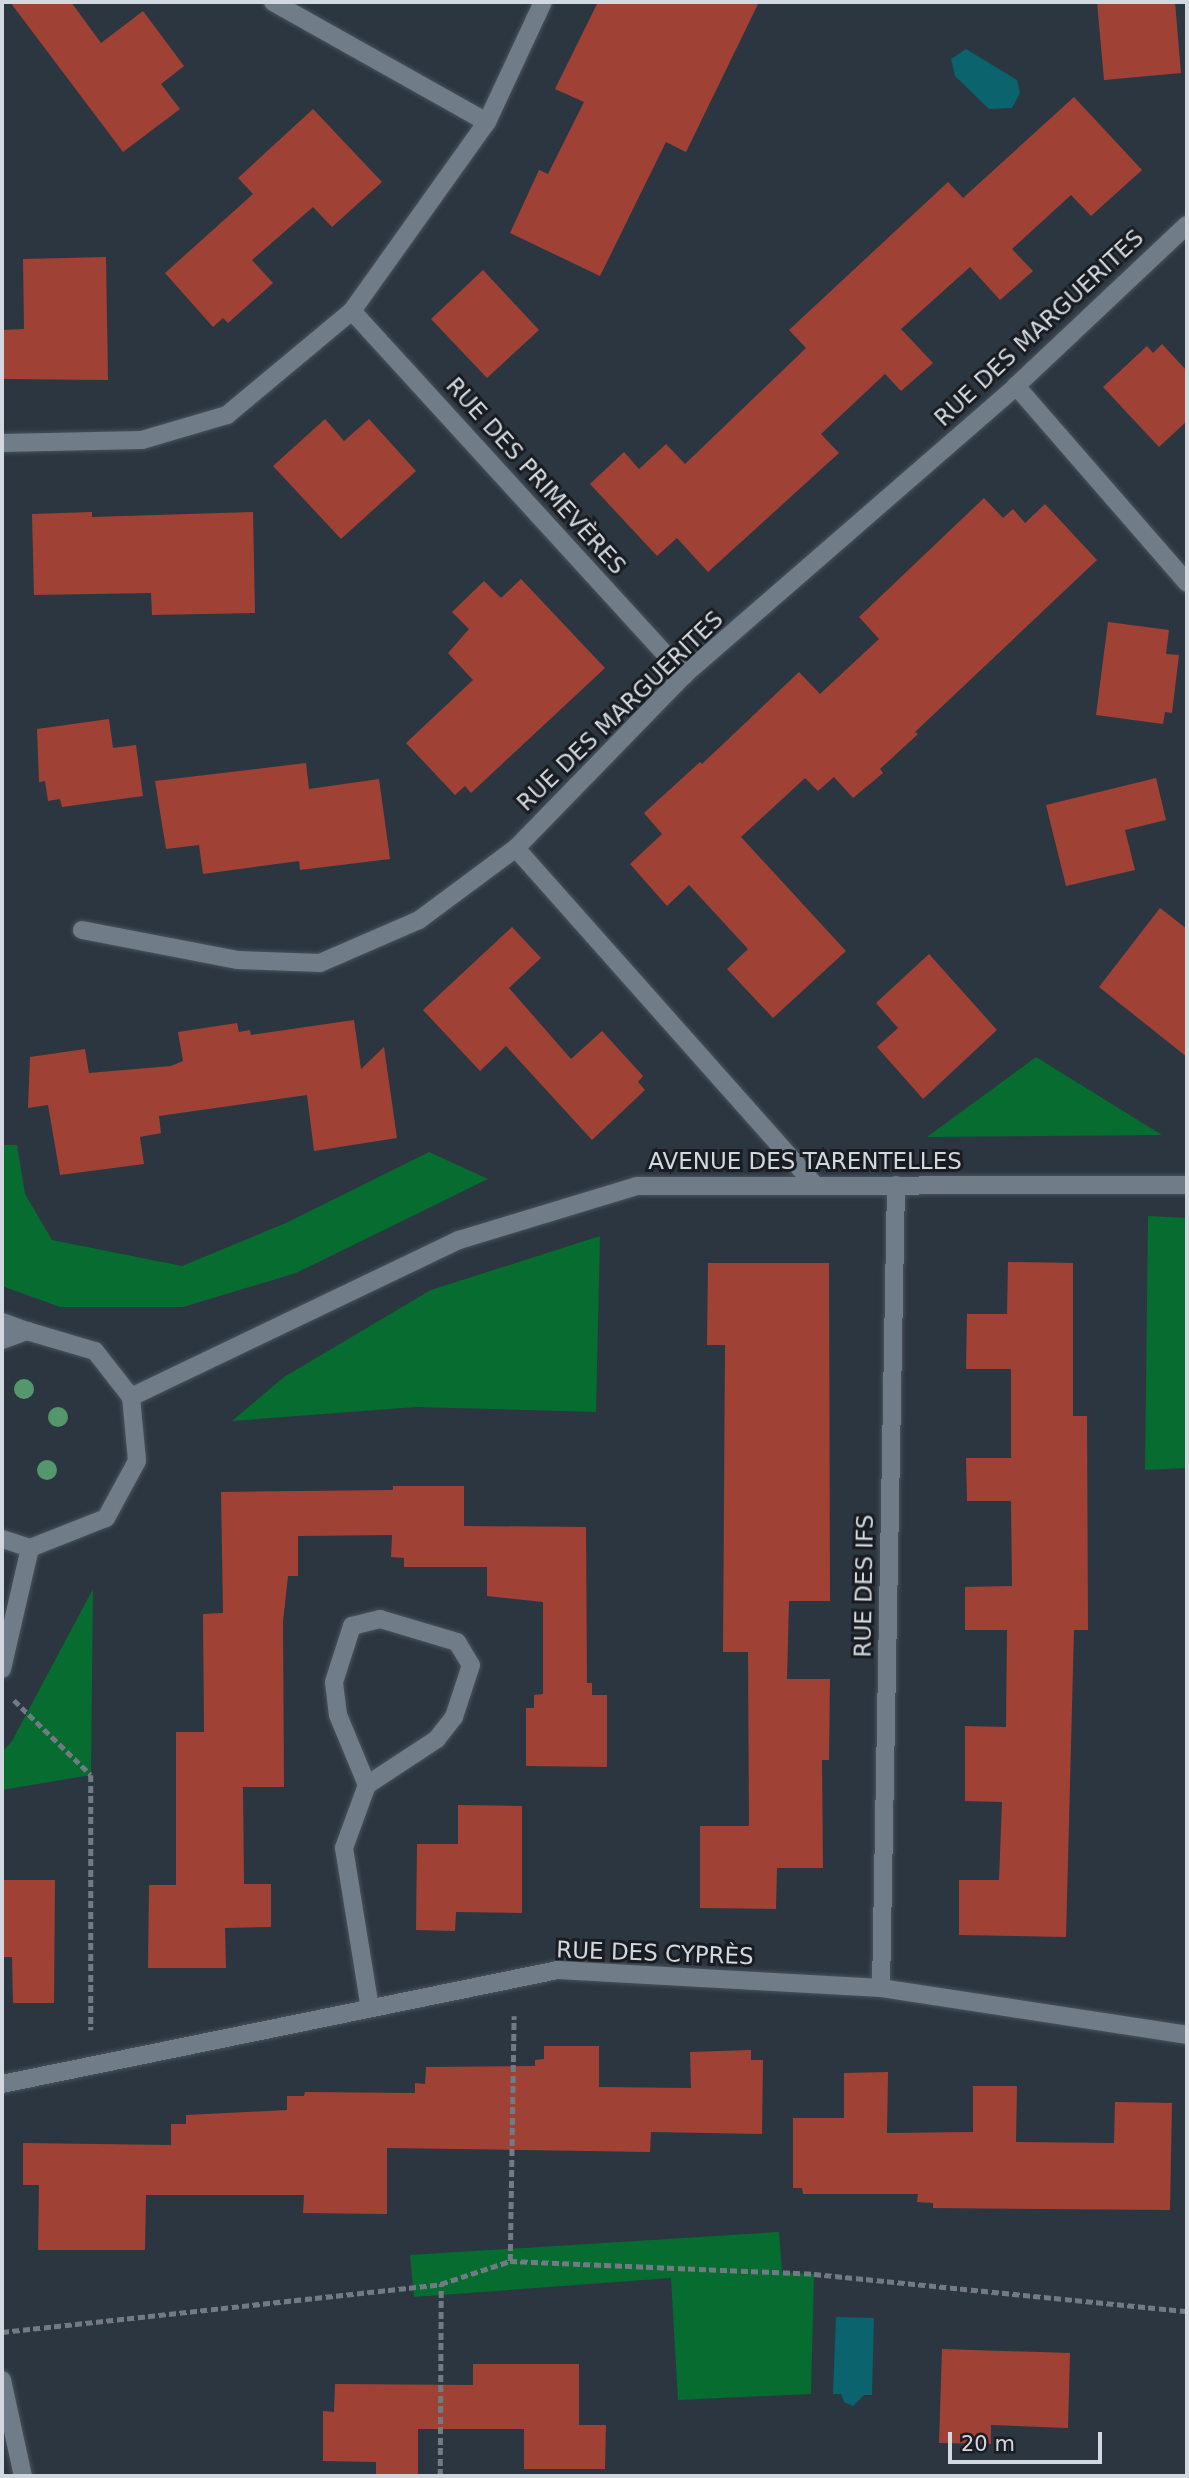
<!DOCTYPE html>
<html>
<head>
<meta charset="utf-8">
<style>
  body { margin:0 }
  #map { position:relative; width:1189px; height:2478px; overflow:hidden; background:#2c3640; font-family:"DejaVu Sans",sans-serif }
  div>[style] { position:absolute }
  .green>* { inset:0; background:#066c30 }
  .water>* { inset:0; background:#0a636d }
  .building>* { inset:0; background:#9f4235 }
  .path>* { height:4.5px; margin-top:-2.25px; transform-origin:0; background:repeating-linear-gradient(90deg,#727b83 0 7px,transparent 0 10.5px) }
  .roads { filter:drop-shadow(0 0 2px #49525b) drop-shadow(0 0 2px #49525b) }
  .minor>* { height:18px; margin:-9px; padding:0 9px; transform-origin:9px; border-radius:9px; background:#707c87 }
  .trees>* { width:20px; height:20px; margin:-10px; border-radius:50%; background:#54976d }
  span { translate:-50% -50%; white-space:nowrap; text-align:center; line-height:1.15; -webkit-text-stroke:6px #191d22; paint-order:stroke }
  .street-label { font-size:23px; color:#d2d8df }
  .frame { position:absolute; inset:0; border:4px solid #d2d8df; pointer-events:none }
  .scale { position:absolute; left:948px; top:2432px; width:154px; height:32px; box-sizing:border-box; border:4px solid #d2d8df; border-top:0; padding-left:9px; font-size:21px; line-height:24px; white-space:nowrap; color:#d2d8df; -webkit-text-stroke:5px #191d22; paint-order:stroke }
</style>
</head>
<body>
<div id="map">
  <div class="green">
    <div style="clip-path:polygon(1036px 1057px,1162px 1135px,927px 1137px)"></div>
    <div style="clip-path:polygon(2px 1145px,17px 1145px,25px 1194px,52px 1240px,182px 1266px,286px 1223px,429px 1152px,488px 1179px,296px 1273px,183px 1307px,60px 1307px,2px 1286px)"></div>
    <div style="clip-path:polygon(1148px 1216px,1187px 1218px,1187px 1468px,1145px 1470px)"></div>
    <div style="clip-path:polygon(600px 1236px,596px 1412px,416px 1407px,232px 1421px,284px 1377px,431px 1290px)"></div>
    <div style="clip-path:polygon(93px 1589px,91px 1775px,2px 1790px,2px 1752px,12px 1741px)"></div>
    <div style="clip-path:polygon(779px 2232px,782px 2272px,814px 2274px,811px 2394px,678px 2400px,671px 2278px,414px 2297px,410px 2255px)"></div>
  </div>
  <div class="water">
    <div style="clip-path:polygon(966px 49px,1017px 80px,1020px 93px,1012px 108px,989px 109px,955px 76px,951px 59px)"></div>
    <div style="clip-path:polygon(836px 2317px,874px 2318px,872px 2395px,864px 2395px,853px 2406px,844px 2402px,841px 2394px,833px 2394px)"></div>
  </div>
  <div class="building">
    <div style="clip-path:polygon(10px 2px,71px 2px,101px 43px,143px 11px,184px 66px,161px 84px,180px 109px,123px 152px)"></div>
    <div style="clip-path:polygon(598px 2px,759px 2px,686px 152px,666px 142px,600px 276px,510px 233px,539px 170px,548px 174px,584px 102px,555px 89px)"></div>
    <div style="clip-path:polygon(1097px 2px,1175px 2px,1181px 73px,1104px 80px)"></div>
    <div style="clip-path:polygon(1074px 97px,1142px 170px,1091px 216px,1071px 195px,1012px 249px,1033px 271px,1000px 300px,970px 267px,901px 329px,933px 363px,901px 391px,885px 374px,821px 434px,839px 453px,708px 572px,677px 538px,657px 556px,590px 484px,624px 452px,639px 469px,666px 444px,685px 464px,806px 348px,789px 330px,948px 182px,963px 198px)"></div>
    <div style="clip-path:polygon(313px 109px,382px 182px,332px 227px,313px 207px,252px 260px,273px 283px,228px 323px,223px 318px,213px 327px,165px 273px,253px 194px,238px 178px)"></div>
    <div style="clip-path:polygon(106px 257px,108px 380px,2px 379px,2px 330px,24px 329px,23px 259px)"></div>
    <div style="clip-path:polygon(483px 270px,539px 330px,487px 378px,431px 319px)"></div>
    <div style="clip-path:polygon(1162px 344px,1187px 371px,1187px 421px,1159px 447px,1103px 387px,1147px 346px,1153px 353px)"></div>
    <div style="clip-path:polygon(325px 419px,344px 441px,369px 419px,416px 471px,341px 539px,273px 466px)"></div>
    <div style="clip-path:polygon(984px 498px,1003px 518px,1013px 509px,1025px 523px,1045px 504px,1097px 560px,915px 732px,918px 734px,880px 769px,883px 773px,853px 798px,834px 777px,818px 791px,805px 778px,741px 837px,846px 951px,773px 1018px,727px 969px,748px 949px,689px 885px,667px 906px,630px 864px,662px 834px,644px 813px,700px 762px,702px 764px,799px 672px,820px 694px,879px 639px,859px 617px)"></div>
    <div style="clip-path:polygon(92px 512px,92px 517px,253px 512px,255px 613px,152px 615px,151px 593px,34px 595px,32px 514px)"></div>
    <div style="clip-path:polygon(521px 579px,605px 668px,471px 793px,465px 786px,455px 795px,406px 743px,473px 680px,448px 653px,469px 629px,452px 612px,484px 581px,501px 598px)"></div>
    <div style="clip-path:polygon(1108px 622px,1169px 630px,1166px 654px,1179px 655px,1172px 713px,1165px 712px,1163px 724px,1096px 715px)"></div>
    <div style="clip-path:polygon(109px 719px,113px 748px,136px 745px,143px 796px,62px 807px,60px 799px,48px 801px,45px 781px,39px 782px,37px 729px)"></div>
    <div style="clip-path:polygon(306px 763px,309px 789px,379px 779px,390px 859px,300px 870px,299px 861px,203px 874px,199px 845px,166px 849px,155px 781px)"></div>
    <div style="clip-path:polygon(1156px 778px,1166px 820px,1125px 830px,1135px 870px,1066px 886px,1046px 805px)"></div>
    <div style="clip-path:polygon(1160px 908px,1187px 929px,1187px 1057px,1099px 987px)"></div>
    <div style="clip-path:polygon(512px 927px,541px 958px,509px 988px,571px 1059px,602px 1031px,643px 1076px,638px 1082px,645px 1090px,592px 1140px,506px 1046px,480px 1071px,423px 1010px)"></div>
    <div style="clip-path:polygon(929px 954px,997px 1030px,923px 1099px,877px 1047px,898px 1028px,876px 1003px)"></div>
    <div style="clip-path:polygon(354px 1020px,361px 1069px,384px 1047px,397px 1138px,314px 1151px,307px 1095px,159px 1116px,161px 1133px,140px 1137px,144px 1164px,60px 1175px,48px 1105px,28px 1108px,30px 1057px,85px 1049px,89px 1073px,171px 1066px,183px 1061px,178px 1032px,237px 1023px,239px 1032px,250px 1030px,251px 1035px)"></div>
    <div style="clip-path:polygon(1008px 1262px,1073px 1263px,1073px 1416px,1087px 1416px,1088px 1630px,1074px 1630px,1066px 1937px,959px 1935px,959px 1880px,999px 1880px,1002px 1802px,965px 1801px,965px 1726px,1006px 1727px,1007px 1630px,965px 1630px,965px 1587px,1012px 1586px,1011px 1501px,967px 1501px,966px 1458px,1011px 1458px,1011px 1369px,966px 1369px,967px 1314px,1007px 1314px)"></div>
    <div style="clip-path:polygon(708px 1263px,829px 1263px,830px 1601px,789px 1601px,787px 1679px,830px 1679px,829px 1760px,822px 1760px,823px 1868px,777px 1868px,776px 1909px,700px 1908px,700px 1826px,749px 1826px,748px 1652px,723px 1652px,725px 1345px,707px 1345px)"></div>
    <div style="clip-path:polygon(393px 1486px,464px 1486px,464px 1526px,586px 1527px,587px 1683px,592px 1683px,592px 1695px,607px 1695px,607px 1767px,526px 1766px,526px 1708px,534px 1708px,534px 1695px,543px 1694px,543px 1602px,487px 1596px,487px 1567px,404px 1567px,404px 1558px,391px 1557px,392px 1535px,298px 1536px,298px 1576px,288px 1576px,283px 1622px,284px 1787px,243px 1787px,244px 1884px,271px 1884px,271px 1927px,225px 1928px,226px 1968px,148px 1968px,149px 1885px,176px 1885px,176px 1732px,204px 1732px,203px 1614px,223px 1613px,221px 1492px,393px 1490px)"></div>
    <div style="clip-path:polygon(458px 1805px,522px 1806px,522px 1913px,456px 1912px,455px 1931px,416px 1930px,417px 1844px,458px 1844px)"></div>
    <div style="clip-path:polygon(2px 1880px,55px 1880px,54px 2003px,13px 2003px,12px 1957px,2px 1957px)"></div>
    <div style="clip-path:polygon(544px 2046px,599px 2046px,599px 2087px,691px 2088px,690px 2052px,751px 2050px,751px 2060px,763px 2060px,762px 2134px,651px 2132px,650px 2152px,387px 2148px,387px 2214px,303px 2213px,304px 2195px,146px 2195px,145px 2250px,38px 2250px,39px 2185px,23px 2185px,23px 2143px,171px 2145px,171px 2124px,186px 2124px,186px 2115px,287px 2110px,287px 2096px,304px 2096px,305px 2092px,415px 2093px,415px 2083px,425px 2084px,426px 2067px,535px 2066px,535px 2060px,544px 2059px)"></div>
    <div style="clip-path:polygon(888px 2072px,887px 2133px,973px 2132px,973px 2086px,1017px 2086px,1016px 2142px,1114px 2143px,1115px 2102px,1172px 2103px,1170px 2210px,933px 2208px,933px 2203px,917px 2202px,918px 2194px,803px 2194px,802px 2188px,793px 2188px,793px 2118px,844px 2118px,844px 2073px)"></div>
    <div style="clip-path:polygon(942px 2349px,1070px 2353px,1068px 2428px,991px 2425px,991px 2444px,939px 2443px)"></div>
    <div style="clip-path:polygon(473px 2364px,579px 2364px,579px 2425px,606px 2425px,605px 2469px,524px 2469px,524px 2429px,418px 2429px,418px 2476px,376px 2476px,376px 2462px,323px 2461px,323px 2411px,334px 2412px,335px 2384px,473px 2385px)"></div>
  </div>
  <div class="path">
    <div style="left:14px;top:1700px;width:107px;rotate:44.2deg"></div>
    <div style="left:91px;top:1775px;width:255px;rotate:90deg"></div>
    <div style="left:510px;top:2261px;width:304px;rotate:2.4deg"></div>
    <div style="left:814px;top:2274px;width:375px;rotate:5.7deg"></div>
    <div style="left:2px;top:2332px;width:442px;rotate:-6.2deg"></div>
    <div style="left:440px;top:2476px;width:192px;rotate:-89.7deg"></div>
    <div style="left:441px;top:2284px;width:73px;rotate:-18.4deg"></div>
    <div style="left:510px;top:2261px;width:245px;rotate:-89.1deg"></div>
  </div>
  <div class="roads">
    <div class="minor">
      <div style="left:273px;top:2px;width:245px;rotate:29.3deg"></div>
      <div style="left:352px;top:311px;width:493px;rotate:47.6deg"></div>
      <div style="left:1016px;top:386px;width:261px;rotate:49deg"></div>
      <div style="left:2px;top:443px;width:140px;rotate:-1.2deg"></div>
      <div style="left:142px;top:440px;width:89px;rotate:-16.4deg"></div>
      <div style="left:227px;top:415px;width:163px;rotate:-39.8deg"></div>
      <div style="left:352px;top:311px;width:232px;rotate:-54.5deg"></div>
      <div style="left:487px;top:122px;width:132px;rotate:-65deg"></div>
      <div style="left:82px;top:930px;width:159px;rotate:10.9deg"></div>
      <div style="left:238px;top:960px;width:82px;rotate:2.1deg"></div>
      <div style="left:320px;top:963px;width:108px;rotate:-23.5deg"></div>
      <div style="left:419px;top:920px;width:121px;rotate:-36.6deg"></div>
      <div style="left:814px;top:1184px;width:449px;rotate:-131.6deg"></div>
      <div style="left:516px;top:848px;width:241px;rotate:-45.8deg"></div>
      <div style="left:684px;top:675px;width:440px;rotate:-41deg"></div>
      <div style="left:1016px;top:386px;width:235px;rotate:-43.3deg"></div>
      <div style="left:2px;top:1322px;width:27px;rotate:20deg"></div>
      <div style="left:2px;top:1340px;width:27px;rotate:-20deg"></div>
      <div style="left:27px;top:1331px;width:71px;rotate:16.4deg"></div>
      <div style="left:95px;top:1351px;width:58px;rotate:52deg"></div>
      <div style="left:131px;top:1397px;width:64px;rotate:84.6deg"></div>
      <div style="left:137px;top:1461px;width:65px;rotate:118.5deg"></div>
      <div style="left:106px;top:1518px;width:82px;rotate:158.5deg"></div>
      <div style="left:30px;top:1548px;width:29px;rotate:-162deg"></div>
      <div style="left:131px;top:1397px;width:364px;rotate:-25.6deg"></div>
      <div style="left:459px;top:1240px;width:186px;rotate:-16.9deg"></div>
      <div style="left:637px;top:1186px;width:550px;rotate:-0.1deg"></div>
      <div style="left:2px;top:1669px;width:124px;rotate:-77deg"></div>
      <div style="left:367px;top:1785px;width:76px;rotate:-112.5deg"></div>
      <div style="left:338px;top:1715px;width:33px;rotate:-97deg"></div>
      <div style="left:334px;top:1682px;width:59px;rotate:-72.2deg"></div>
      <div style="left:352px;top:1626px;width:29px;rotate:-14deg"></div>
      <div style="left:380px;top:1619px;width:80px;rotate:16.6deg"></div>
      <div style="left:457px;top:1642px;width:27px;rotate:59deg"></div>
      <div style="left:471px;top:1665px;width:55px;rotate:108.1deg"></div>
      <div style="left:454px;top:1717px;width:28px;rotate:128deg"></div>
      <div style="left:437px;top:1739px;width:84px;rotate:146.7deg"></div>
      <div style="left:367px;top:1785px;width:67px;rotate:110.1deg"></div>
      <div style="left:344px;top:1848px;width:162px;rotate:80.8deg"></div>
      <div style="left:881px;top:1988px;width:803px;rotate:-88.93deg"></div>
      <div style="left:2px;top:2084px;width:568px;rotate:-11.59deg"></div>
      <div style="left:558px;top:1970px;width:324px;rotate:3.2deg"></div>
      <div style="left:881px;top:1988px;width:310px;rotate:8.7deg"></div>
      <div style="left:2px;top:2380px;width:98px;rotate:77.7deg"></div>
    </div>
  </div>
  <div class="trees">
    <div style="left:24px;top:1389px"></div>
    <div style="left:58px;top:1417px"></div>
    <div style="left:47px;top:1470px"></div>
  </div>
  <div class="street-label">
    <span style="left:1039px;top:328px;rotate:-43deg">RUE DES MARGUERITES</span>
    <span style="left:536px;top:476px;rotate:48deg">RUE DES PRIMEVÈRES</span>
    <span style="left:620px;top:711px;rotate:-44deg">RUE DES MARGUERITES</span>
    <span style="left:805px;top:1161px">AVENUE DES TARENTELLES</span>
    <span style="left:864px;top:1586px;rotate:-89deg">RUE DES IFS</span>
    <span style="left:655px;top:1953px;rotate:2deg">RUE DES CYPRÈS</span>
  </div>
  <div class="frame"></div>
  <div class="scale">20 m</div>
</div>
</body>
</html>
